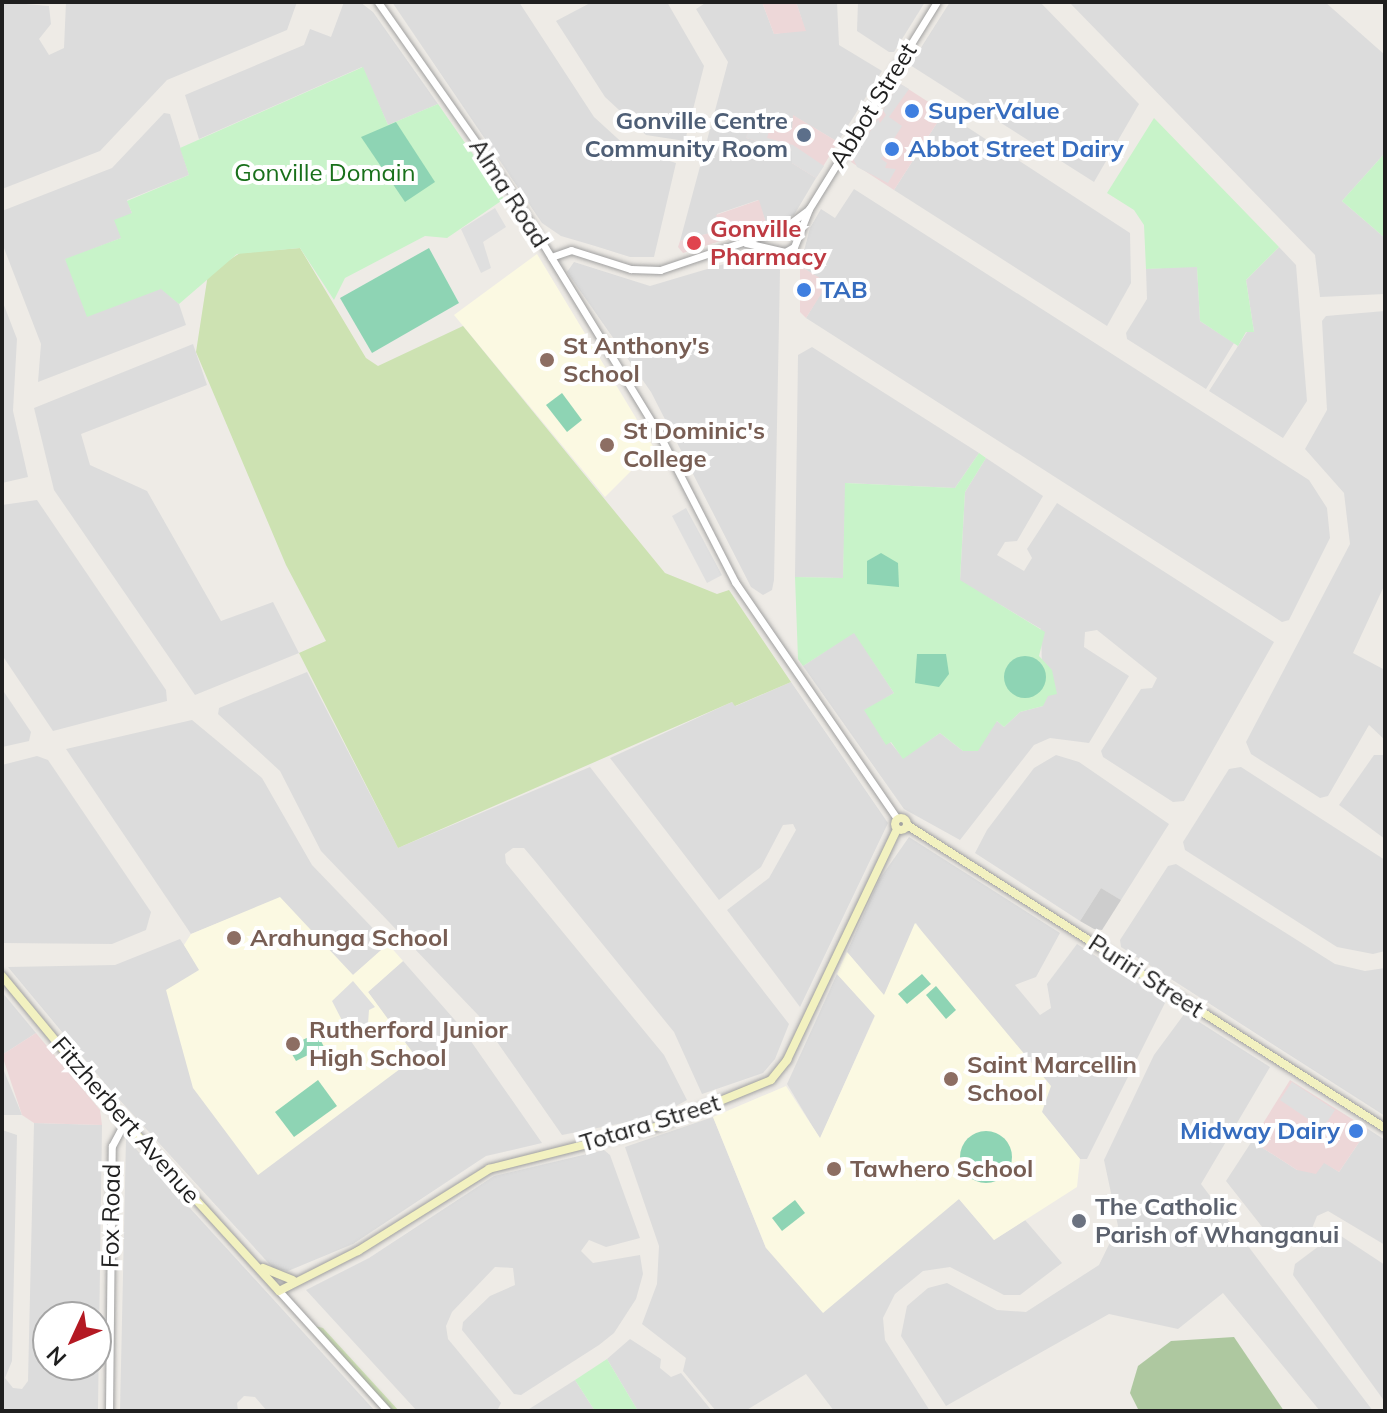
<!DOCTYPE html>
<html>
<head>
<meta charset="utf-8">
<style>
  body { margin:0 }
  #map { position:relative; width:1387px; height:1413px; overflow:hidden; background:#eeebe6; font-family:Mulish,sans-serif }
  div>[style] { position:absolute }
  .residential>* { inset:0; background:#dcdcdc }
  .commercial>* { inset:0; background:#edd7d8 }
  .education>* { inset:0; background:#fbf9e2 }
  .religious>* { inset:0; background:#cdcdcd }
  .grass>* { inset:0; background:#cde2b2 }
  .forest>* { inset:0; background:#aec8a0 }
  .park>* { inset:0; background:#c8f3c9 }
  .pitch>* { inset:0; background:#8ed4b4 }
  .round { border-radius:50% }
  .parking>* { inset:0; background:#dfdfdf }
  .roads { filter:drop-shadow(0 0 2px #a0a0a0) drop-shadow(0 0 2px #a0a0a0) }
  .tertiary>* { height:7px; margin:-3.5px; padding:0 3.5px; transform-origin:3.5px; border-radius:3.5px; background:#fff }
  .secondary>* { height:8px; margin:-4px; padding:0 4px; transform-origin:4px; border-radius:4px; background:#f2f1c0 }
  .secondary>.ring { margin:-4px; padding:0; box-sizing:content-box; background:none; border:8px solid #f2f1c0; border-radius:50% }
  .dots>* { width:22px; height:22px; translate:-50% -50%; box-sizing:border-box; border:4px solid #fff; border-radius:50% }
  span { translate:-50% -50%; white-space:nowrap; text-align:center; line-height:1.15; -webkit-text-stroke:8px #fff; paint-order:stroke }
  .street-label { font-size:24px; color:#1f1f1f }
  .shop-label { font-size:24px; color:#366cbe; font-weight:700 }
  .left { translate:0 -50%; text-align:left }
  .right { translate:-100% -50%; text-align:right }
  .service-label { font-size:24px; color:#4e5e75; font-weight:700 }
  .park-label { font-size:24px; color:#19701b }
  .health-label { font-size:24px; color:#be3a42; font-weight:700 }
  .education-label { font-size:24px; color:#785e54; font-weight:700 }
  .worship-label { font-size:24px; color:#5b616d; font-weight:700 }
  .frame { position:absolute; inset:0; border:4px solid #1f1f1f; pointer-events:none }
  .north { position:absolute; left:32px; top:1301px; width:80px; height:80px; box-sizing:border-box; background:#fff; border:2px solid #a5a5a5; border-radius:50%; rotate:226deg; font-size:22px; font-weight:700; line-height:32px; text-align:center; color:#1f1f1f }
  .north::after { content:''; display:block; margin:auto; width:28px; height:36px; background:#b41923; clip-path:polygon(50% 0,100% 100%,50% 72%,0 100%) }
</style>
</head>
<body>
<div id="map">
  <div class="residential">
    <div style="clip-path:polygon(2px 2px,49px 6px,51px 24px,39px 39px,49px 55px,64px 48px,66px 2px,297px 2px,287px 30px,167px 80px,100px 151px,2px 189px)"></div>
    <div style="clip-path:polygon(344px 2px,360px 2px,373px 12px,438px 104px,388px 125px,362px 67px,199px 139px,185px 95px,304px 45px,310px 29px,331px 37px)"></div>
    <div style="clip-path:polygon(392px 2px,519px 2px,594px 117px,628px 148px,676px 163px,654px 257px,630px 257px,595px 246px,561px 236px,542px 223px)"></div>
    <div style="clip-path:polygon(592px 2px,667px 2px,704px 66px,685px 141px,646px 135px,605px 97px,556px 21px)"></div>
    <div style="clip-path:polygon(707px 2px,762px 2px,774px 34px,795px 31px,802px 20px,796px 2px,837px 2px,839px 45px,882px 71px,838px 142px,794px 116px,793px 130px,752px 119px,747px 138px,793px 151px,792px 163px,816px 178px,794px 215px,767px 226px,758px 200px,717px 214px,721px 230px,680px 241px,728px 62px,696px 9px)"></div>
    <div style="clip-path:polygon(858px 2px,925px 2px,894px 52px,889px 52px,857px 31px)"></div>
    <div style="clip-path:polygon(950px 2px,1040px 2px,1139px 104px,1094px 182px,910px 65px)"></div>
    <div style="clip-path:polygon(1069px 2px,1325px 2px,1385px 55px,1385px 153px,1342px 201px,1385px 238px,1385px 294px,1320px 297px,1315px 255px)"></div>
    <div style="clip-path:polygon(944px 112px,1130px 233px,1131px 283px,1107px 326px,894px 190px)"></div>
    <div style="clip-path:polygon(164px 113px,170px 114px,189px 175px,127px 200px,132px 213px,121px 238px,65px 260px,162px 289px,179px 304px,186px 325px,38px 382px,41px 344px,2px 243px,2px 211px,112px 168px)"></div>
    <div style="clip-path:polygon(854px 189px,1309px 480px,1327px 508px,1330px 538px,1289px 620px,1282px 622px,806px 318px,827px 283px,800px 266px,810px 228px,821px 209px,835px 218px)"></div>
    <div style="clip-path:polygon(1279px 247px,1296px 265px,1307px 401px,1283px 438px,1209px 391px,1247px 332px,1254px 332px,1246px 280px)"></div>
    <div style="clip-path:polygon(768px 251px,780px 270px,774px 580px,772px 590px,763px 595px,751px 587px,651px 392px,567px 272px,574px 262px,650px 286px)"></div>
    <div style="clip-path:polygon(1197px 266px,1200px 321px,1234px 343px,1206px 389px,1127px 339px,1126px 333px,1147px 299px,1146px 269px)"></div>
    <div style="clip-path:polygon(2px 300px,17px 339px,13px 411px,28px 477px,2px 483px)"></div>
    <div style="clip-path:polygon(1385px 311px,1385px 584px,1353px 653px,1385px 670px,1385px 740px,1369px 725px,1328px 796px,1320px 798px,1251px 754px,1246px 742px,1350px 544px,1344px 493px,1305px 449px,1327px 410px,1322px 321px,1326px 316px)"></div>
    <div style="clip-path:polygon(193px 344px,207px 385px,81px 434px,90px 465px,147px 491px,221px 621px,273px 602px,299px 653px,195px 695px,54px 490px,34px 408px)"></div>
    <div style="clip-path:polygon(812px 347px,979px 453px,955px 488px,846px 483px,843px 578px,795px 577px,798px 355px)"></div>
    <div style="clip-path:polygon(986px 458px,1043px 496px,1017px 541px,1005px 542px,997px 555px,1024px 571px,1032px 558px,1027px 549px,1057px 503px,1274px 642px,1184px 801px,1173px 802px,1103px 757px,1101px 751px,1141px 689px,1152px 688px,1157px 678px,1097px 630px,1085px 632px,1084px 647px,1129px 676px,1089px 743px,1050px 738px,1034px 745px,960px 840px,904px 809px,803px 666px,854px 632px,894px 693px,865px 711px,903px 758px,940px 733px,963px 751px,997px 721px,1004px 727px,1020px 712px,1043px 706px,1041px 629px,960px 581px,965px 492px)"></div>
    <div style="clip-path:polygon(37px 500px,166px 690px,167px 701px,53px 731px,2px 655px,2px 505px)"></div>
    <div style="clip-path:polygon(307px 672px,398px 848px,590px 767px,789px 1024px,775px 1059px,763px 1073px,702px 1094px,674px 1032px,535px 861px,524px 848px,513px 848px,505px 854px,506px 863px,664px 1055px,687px 1100px,658px 1116px,562px 1135px,479px 1016px,321px 851px,280px 771px,218px 714px,219px 708px)"></div>
    <div style="clip-path:polygon(791px 682px,888px 823px,800px 1007px,727px 910px,769px 878px,796px 830px,793px 824px,783px 825px,761px 867px,719px 900px,610px 758px,732px 702px,736px 706px)"></div>
    <div style="clip-path:polygon(2px 689px,31px 732px,29px 741px,2px 747px)"></div>
    <div style="clip-path:polygon(192px 720px,262px 778px,312px 865px,388px 944px,353px 975px,253px 909px,191px 934px,66px 749px)"></div>
    <div style="clip-path:polygon(1056px 755px,1079px 762px,1169px 824px,1121px 900px,1101px 888px,1080px 921px,975px 853px,987px 830px,1034px 768px)"></div>
    <div style="clip-path:polygon(1374px 755px,1385px 755px,1385px 839px,1339px 805px)"></div>
    <div style="clip-path:polygon(37px 756px,48px 760px,151px 912px,146px 930px,112px 944px,2px 943px,2px 765px)"></div>
    <div style="clip-path:polygon(1241px 767px,1385px 860px,1385px 951px,1373px 954px,1337px 947px,1185px 850px,1183px 842px,1229px 769px)"></div>
    <div style="clip-path:polygon(909px 837px,1060px 933px,1036px 977px,1015px 985px,1040px 1015px,1051px 1008px,1047px 984px,1077px 944px,1166px 1001px,1087px 1159px,1080px 1159px,1042px 1112px,916px 923px,884px 996px,847px 952px,879px 880px)"></div>
    <div style="clip-path:polygon(1176px 864px,1335px 964px,1365px 971px,1385px 968px,1385px 1116px,1121px 947px,1120px 940px,1168px 866px)"></div>
    <div style="clip-path:polygon(180px 939px,200px 970px,415px 1057px,368px 992px,403px 961px,461px 1027px,542px 1143px,486px 1156px,353px 1244px,288px 1271px,273px 1268px,107px 1086px,8px 967px,115px 965px)"></div>
    <div style="clip-path:polygon(837px 974px,875px 1015px,820px 1139px,787px 1084px)"></div>
    <div style="clip-path:polygon(2px 992px,36px 1033px,2px 1055px)"></div>
    <div style="clip-path:polygon(1185px 1013px,1270px 1067px,1201px 1184px,1373px 1411px,1320px 1411px,1223px 1293px,1178px 1329px,1109px 1314px,946px 1406px,901px 1336px,907px 1306px,928px 1288px,947px 1283px,997px 1310px,1026px 1312px,1099px 1265px,1118px 1226px,1104px 1160px,1154px 1055px)"></div>
    <div style="clip-path:polygon(2px 1066px,22px 1115px,2px 1115px)"></div>
    <div style="clip-path:polygon(713px 1117px,766px 1248px,959px 1199px,994px 1240px,1025px 1220px,1062px 1263px,1020px 1295px,1004px 1295px,950px 1267px,923px 1271px,895px 1294px,883px 1318px,885px 1340px,930px 1411px,834px 1411px,806px 1374px,745px 1411px,716px 1411px,683px 1371px,686px 1358px,642px 1324px,657px 1284px,659px 1246px,625px 1147px)"></div>
    <div style="clip-path:polygon(evenodd,34px 1123px,102px 1125px,98px 1411px,2px 1411px,2px 1130px,17px 1135px,12px 1361px,5px 1378px,13px 1388px,22px 1389px,28px 1381px,34px 1123px,48px 1317px,96px 1317px,96px 1365px,48px 1365px,48px 1317px)"></div>
    <div style="clip-path:polygon(1368px 1129px,1385px 1140px,1385px 1245px,1328px 1211px,1317px 1216px,1311px 1231px,1281px 1251px,1226px 1181px,1252px 1141px,1297px 1170px,1324px 1162px,1339px 1172px)"></div>
    <div style="clip-path:polygon(126px 1138px,375px 1411px,267px 1411px,255px 1397px,244px 1396px,237px 1403px,238px 1411px,120px 1411px)"></div>
    <div style="clip-path:polygon(604px 1150px,610px 1155px,640px 1238px,606px 1247px,589px 1240px,581px 1251px,593px 1263px,640px 1255px,643px 1274px,636px 1299px,614px 1333px,599px 1345px,521px 1395px,514px 1394px,462px 1330px,463px 1322px,490px 1296px,515px 1285px,513px 1268px,495px 1267px,452px 1312px,446px 1326px,448px 1339px,501px 1403px,497px 1411px,417px 1411px,306px 1290px,369px 1258px,494px 1176px)"></div>
    <div style="clip-path:polygon(1341px 1236px,1385px 1265px,1385px 1402px,1293px 1275px,1295px 1264px,1327px 1240px)"></div>
    <div style="clip-path:polygon(630px 1339px,661px 1359px,660px 1368px,671px 1377px,681px 1373px,712px 1411px,638px 1411px,607px 1359px)"></div>
    <div style="clip-path:polygon(575px 1380px,595px 1411px,526px 1411px)"></div>
  </div>
  <div class="commercial">
    <div style="clip-path:polygon(762px 2px,796px 2px,806px 31px,774px 34px)"></div>
    <div style="clip-path:polygon(899px 83px,944px 112px,894px 190px,851px 162px)"></div>
    <div style="clip-path:polygon(793px 115px,838px 142px,816px 178px,792px 163px,792px 151px,746px 138px,752px 119px,792px 129px)"></div>
    <div style="clip-path:polygon(759px 200px,767px 226px,683px 253px,678px 247px,680px 241px,721px 230px,716px 215px)"></div>
    <div style="clip-path:polygon(800px 266px,828px 283px,806px 318px,800px 312px)"></div>
    <div style="clip-path:polygon(36px 1033px,100px 1110px,102px 1125px,34px 1123px,22px 1115px,2px 1055px)"></div>
    <div style="clip-path:polygon(1290px 1080px,1368px 1129px,1339px 1172px,1324px 1163px,1316px 1174px,1297px 1170px,1252px 1141px)"></div>
  </div>
  <div class="education">
    <div style="clip-path:polygon(537px 254px,654px 448px,605px 497px,454px 315px)"></div>
    <div style="clip-path:polygon(280px 897px,353px 975px,388px 944px,403px 961px,368px 992px,416px 1057px,258px 1175px,193px 1088px,166px 990px,199px 970px,184px 945px,191px 934px)"></div>
    <div style="clip-path:polygon(915px 923px,1051px 1086px,1042px 1112px,1080px 1159px,1077px 1187px,994px 1240px,959px 1199px,823px 1313px,766px 1248px,713px 1117px,786px 1086px,820px 1138px,875px 1016px,837px 974px,847px 952px,884px 995px)"></div>
  </div>
  <div class="religious">
    <div style="clip-path:polygon(1101px 888px,1121px 900px,1102px 930px,1094px 929px,1080px 921px)"></div>
  </div>
  <div class="grass">
    <div style="clip-path:polygon(300px 248px,366px 358px,378px 366px,463px 326px,665px 573px,717px 594px,729px 590px,791px 682px,735px 706px,732px 702px,398px 848px,299px 653px,326px 641px,286px 565px,196px 352px,208px 274px,240px 253px)"></div>
    <div style="clip-path:polygon(315px 1326px,323px 1328px,399px 1411px,393px 1411px)"></div>
  </div>
  <div class="forest">
    <div style="clip-path:polygon(1234px 1337px,1284px 1411px,1139px 1411px,1130px 1393px,1138px 1366px,1171px 1341px)"></div>
  </div>
  <div class="park">
    <div style="clip-path:polygon(363px 67px,388px 125px,438px 104px,504px 199px,447px 238px,425px 236px,345px 278px,334px 300px,300px 248px,237px 254px,179px 304px,161px 289px,87px 317px,65px 259px,121px 238px,114px 220px,132px 213px,127px 201px,189px 175px,180px 148px)"></div>
    <div style="clip-path:polygon(1154px 118px,1279px 247px,1246px 280px,1254px 332px,1246px 332px,1238px 346px,1200px 321px,1197px 267px,1146px 269px,1144px 225px,1134px 210px,1107px 193px)"></div>
    <div style="clip-path:polygon(1385px 153px,1385px 238px,1342px 201px)"></div>
    <div style="clip-path:polygon(979px 453px,986px 458px,965px 492px,960px 580px,1045px 632px,1039px 656px,1052px 670px,1057px 694px,1048px 696px,1043px 706px,1020px 712px,1004px 727px,997px 721px,978px 751px,963px 751px,940px 733px,903px 759px,891px 742px,886px 745px,864px 710px,894px 693px,854px 633px,803px 666px,798px 659px,795px 577px,843px 578px,845px 483px,955px 488px)"></div>
    <div style="clip-path:polygon(607px 1359px,638px 1411px,595px 1411px,575px 1380px)"></div>
  </div>
  <div class="pitch">
    <div style="clip-path:polygon(396px 122px,435px 182px,405px 202px,361px 137px)"></div>
    <div style="clip-path:polygon(429px 248px,459px 303px,372px 353px,340px 298px)"></div>
    <div style="clip-path:polygon(562px 393px,582px 420px,567px 432px,546px 405px)"></div>
    <div style="clip-path:polygon(881px 553px,898px 563px,899px 587px,867px 584px,867px 561px)"></div>
    <div style="clip-path:polygon(917px 654px,946px 654px,949px 674px,939px 687px,915px 683px)"></div>
    <div class="round" style="left:1004px;top:656px;width:42px;height:42px"></div>
    <div style="clip-path:polygon(922px 974px,931px 984px,907px 1004px,898px 994px)"></div>
    <div style="clip-path:polygon(936px 986px,956px 1010px,946px 1019px,926px 995px)"></div>
    <div style="clip-path:polygon(317px 1033px,324px 1047px,296px 1061px,288px 1047px)"></div>
    <div style="clip-path:polygon(318px 1080px,337px 1106px,294px 1137px,275px 1112px)"></div>
    <div class="round" style="left:960px;top:1131px;width:52px;height:52px"></div>
    <div style="clip-path:polygon(795px 1200px,805px 1213px,782px 1231px,772px 1218px)"></div>
  </div>
  <div class="parking">
    <div style="clip-path:polygon(899px 83px,909px 89px,889px 117px,902px 126px,881px 159px,887px 163px,885px 168px,896px 169px,888px 183px,857px 167px,853px 158px,878px 119px,880px 123px,886px 115px,883px 110px)"></div>
    <div style="clip-path:polygon(752px 119px,771px 124px,767px 138px,793px 145px,824px 166px,816px 178px,792px 163px,792px 151px,746px 138px)"></div>
    <div style="clip-path:polygon(495px 208px,506px 227px,483px 242px,491px 268px,481px 273px,461px 229px)"></div>
    <div style="clip-path:polygon(686px 508px,722px 575px,707px 583px,672px 516px)"></div>
    <div style="clip-path:polygon(353px 981px,375px 1007px,369px 1010px,368px 1024px,349px 1034px,332px 1001px)"></div>
    <div style="clip-path:polygon(1292px 1082px,1335px 1110px,1313px 1143px,1302px 1135px,1311px 1121px,1280px 1100px)"></div>
  </div>
  <div class="roads">
    <div class="tertiary">
      <div style="left:378px;top:2px;width:239px;rotate:55deg"></div>
      <div style="left:515px;top:198px;width:279px;rotate:58.6deg"></div>
      <div style="left:660px;top:436px;width:164px;rotate:62.8deg"></div>
      <div style="left:735px;top:582px;width:287px;rotate:55.6deg"></div>
      <div style="left:746px;top:243px;width:40px;rotate:13deg"></div>
      <div style="left:785px;top:252px;width:10px;rotate:-29deg"></div>
      <div style="left:794px;top:247px;width:41px;rotate:-68.5deg"></div>
      <div style="left:809px;top:209px;width:243px;rotate:-58.3deg"></div>
      <div style="left:551px;top:257px;width:21px;rotate:-19deg"></div>
      <div style="left:571px;top:250px;width:63px;rotate:17.6deg"></div>
      <div style="left:631px;top:269px;width:29px;rotate:2deg"></div>
      <div style="left:660px;top:270px;width:131px;rotate:-18.7deg"></div>
      <div style="left:784px;top:228px;width:30px;rotate:-37deg"></div>
      <div style="left:279px;top:1291px;width:162px;rotate:47.8deg"></div>
      <div style="left:109px;top:1411px;width:265px;rotate:-89.4deg"></div>
      <div style="left:112px;top:1146px;width:27px;rotate:-62deg"></div>
    </div>
    <div class="secondary">
      <div class="ring" style="left:895px;top:818px;width:4px;height:4px"></div>
      <div style="left:907px;top:825px;width:566px;rotate:32.37deg"></div>
      <div style="left:2px;top:976px;width:149px;rotate:50.4deg"></div>
      <div style="left:97px;top:1091px;width:270px;rotate:47.7deg"></div>
      <div style="left:279px;top:1291px;width:89px;rotate:-26.9deg"></div>
      <div style="left:358px;top:1251px;width:155px;rotate:-32deg"></div>
      <div style="left:489px;top:1169px;width:175px;rotate:-14.2deg"></div>
      <div style="left:659px;top:1126px;width:121px;rotate:-22.3deg"></div>
      <div style="left:771px;top:1080px;width:26px;rotate:-51deg"></div>
      <div style="left:787px;top:1060px;width:256px;rotate:-64.5deg"></div>
      <div style="left:263px;top:1268px;width:32px;rotate:22deg"></div>
    </div>
  </div>
  <div class="dots">
    <div style="left:912px;top:111px;background:#3f7fe0"></div>
    <div style="left:804px;top:135px;background:#5c6f8a"></div>
    <div style="left:892px;top:149px;background:#3f7fe0"></div>
    <div style="left:694px;top:243px;background:#e0444e"></div>
    <div style="left:804px;top:290px;background:#3f7fe0"></div>
    <div style="left:547px;top:360px;background:#8d6e63"></div>
    <div style="left:607px;top:445px;background:#8d6e63"></div>
    <div style="left:234px;top:938px;background:#8d6e63"></div>
    <div style="left:293px;top:1044px;background:#8d6e63"></div>
    <div style="left:951px;top:1079px;background:#8d6e63"></div>
    <div style="left:1356px;top:1131px;background:#3f7fe0"></div>
    <div style="left:834px;top:1169px;background:#8d6e63"></div>
    <div style="left:1079px;top:1221px;background:#6b7280"></div>
  </div>
  <div class="street-label">
    <span style="left:873px;top:105px;rotate:-58deg">Abbot Street</span>
    <span style="left:509px;top:193px;rotate:57deg">Alma Road</span>
    <span style="left:1146px;top:976px;rotate:33deg">Puriri Street</span>
    <span style="left:126px;top:1120px;rotate:49deg">Fitzherbert Avenue</span>
    <span style="left:650px;top:1123px;rotate:-17deg">Totara Street</span>
    <span style="left:111px;top:1216px;rotate:-89deg">Fox Road</span>
  </div>
  <div class="shop-label">
    <span class="left" style="left:928px;top:111px">SuperValue</span>
    <span class="left" style="left:908px;top:149px">Abbot Street Dairy</span>
    <span class="left" style="left:820px;top:290px">TAB</span>
    <span class="right" style="left:1340px;top:1131px">Midway Dairy</span>
  </div>
  <div class="service-label">
    <span class="right" style="left:788px;top:135px">Gonville Centre<br>Community Room</span>
  </div>
  <div class="park-label">
    <span style="left:325px;top:173px">Gonville Domain</span>
  </div>
  <div class="health-label">
    <span class="left" style="left:710px;top:243px">Gonville<br>Pharmacy</span>
  </div>
  <div class="education-label">
    <span class="left" style="left:563px;top:360px">St Anthony's<br>School</span>
    <span class="left" style="left:623px;top:445px">St Dominic's<br>College</span>
    <span class="left" style="left:250px;top:938px">Arahunga School</span>
    <span class="left" style="left:309px;top:1044px">Rutherford Junior<br>High School</span>
    <span class="left" style="left:967px;top:1079px">Saint Marcellin<br>School</span>
    <span class="left" style="left:850px;top:1169px">Tawhero School</span>
  </div>
  <div class="worship-label">
    <span class="left" style="left:1095px;top:1221px">The Catholic<br>Parish of Whanganui</span>
  </div>
  <div class="frame"></div>
  <div class="north">N</div>
</div>
</body>
</html>
